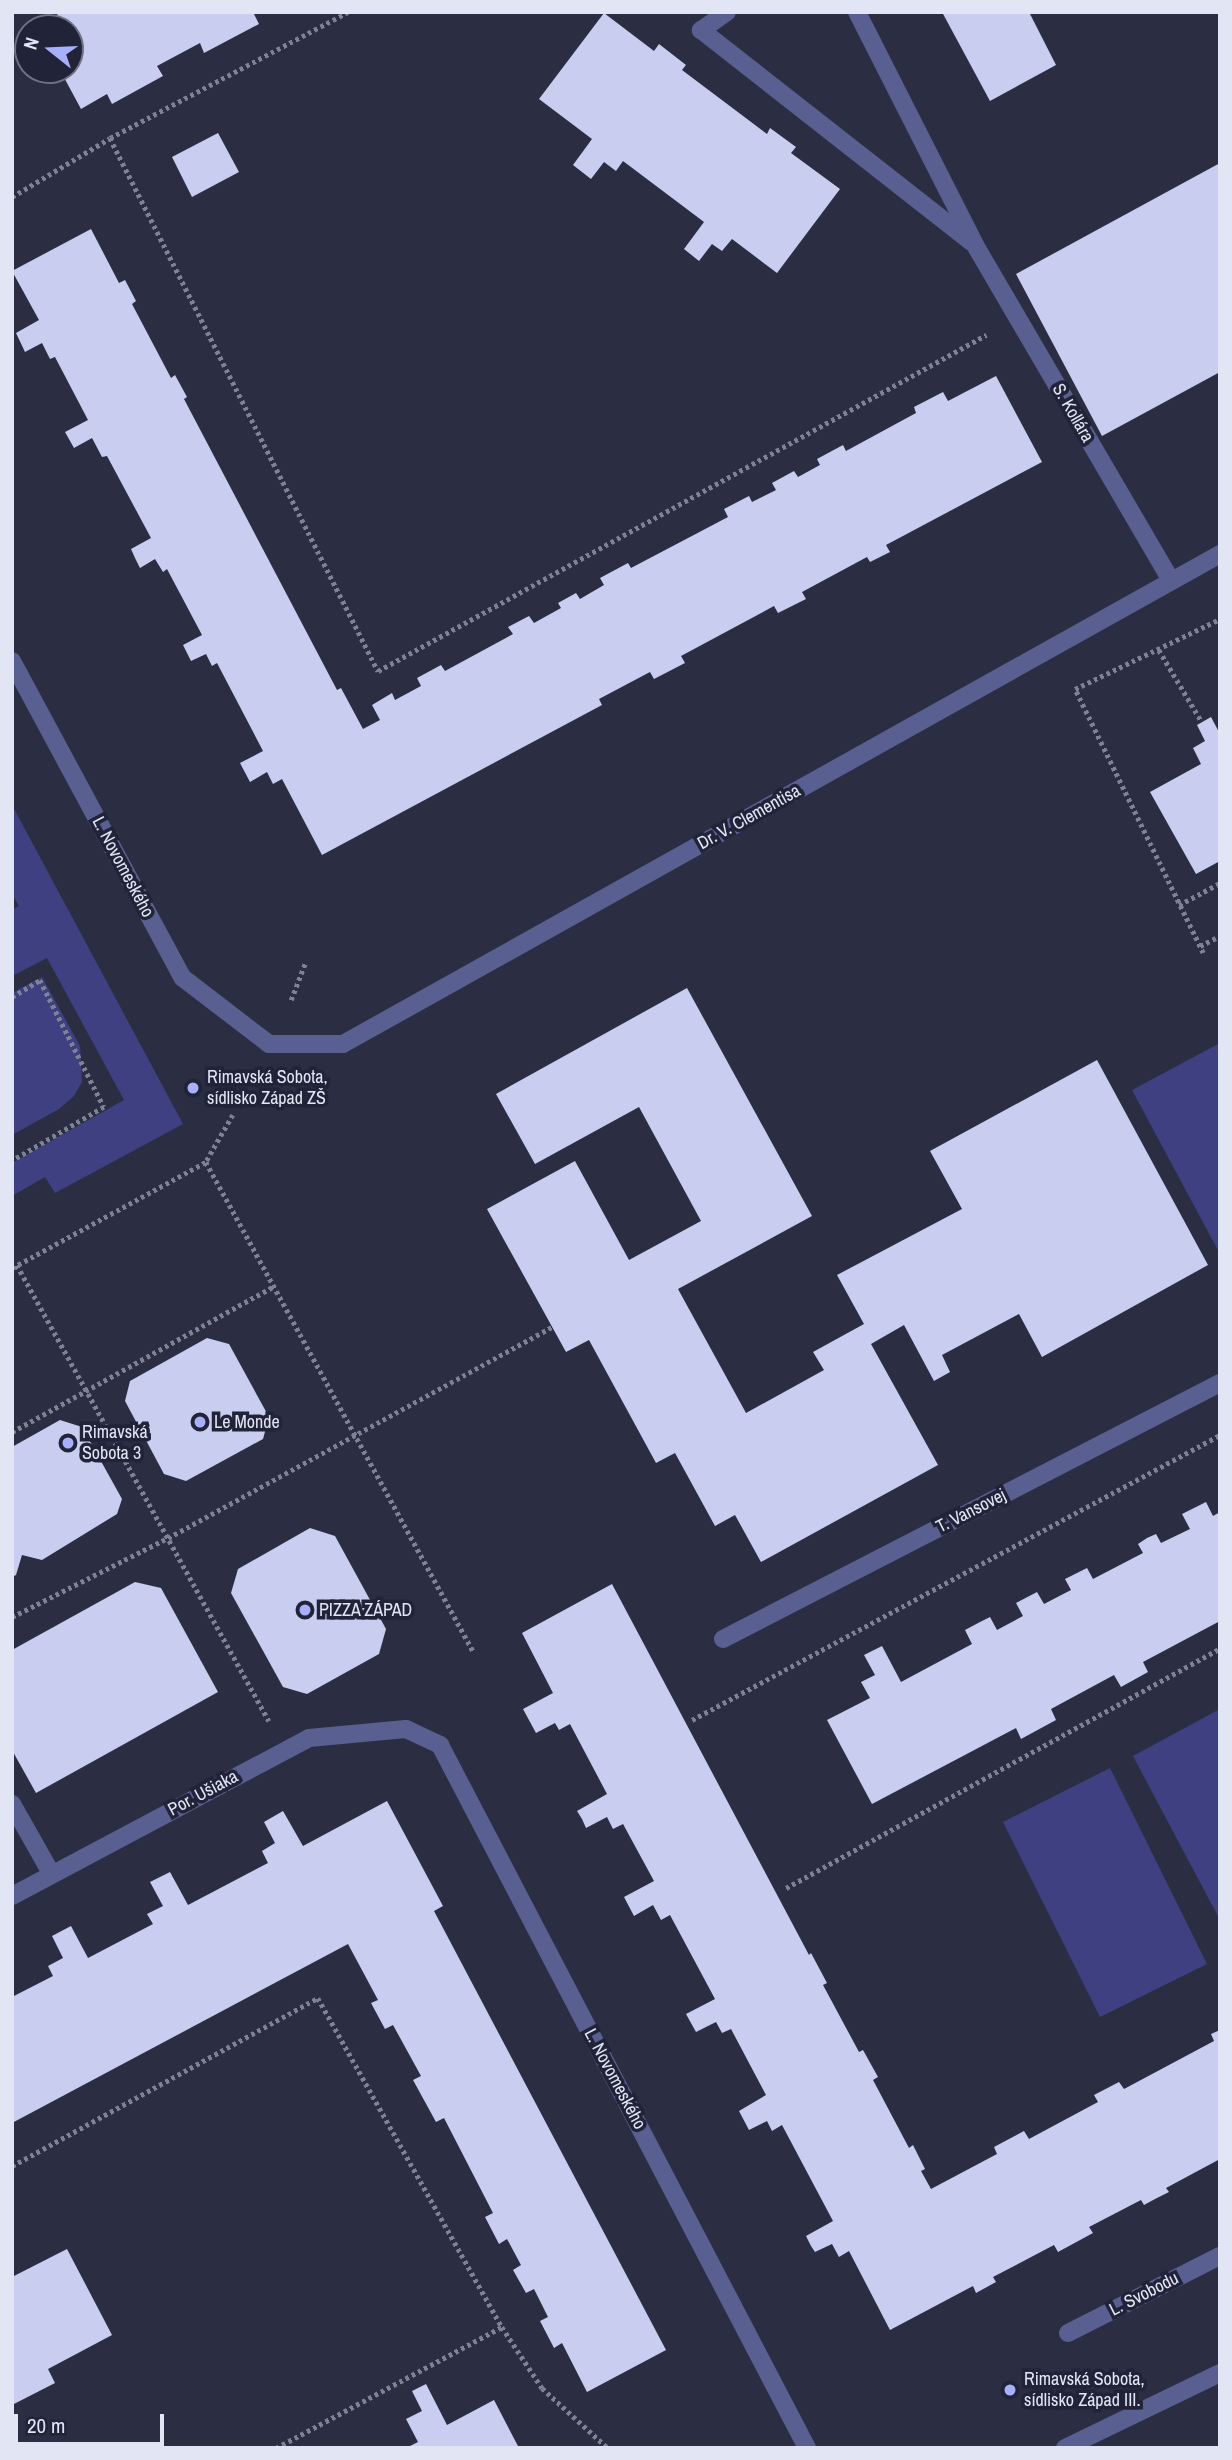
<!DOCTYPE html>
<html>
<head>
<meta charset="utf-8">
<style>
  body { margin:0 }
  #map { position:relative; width:1232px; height:2460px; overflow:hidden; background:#2b2e43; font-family:"Archivo Narrow",sans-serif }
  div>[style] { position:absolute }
  .green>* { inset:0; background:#3e4081 }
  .building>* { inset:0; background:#c9cef0 }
  .path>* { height:4.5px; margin-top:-2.25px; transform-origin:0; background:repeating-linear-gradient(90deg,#7f8294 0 3.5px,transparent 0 7px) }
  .service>* { height:18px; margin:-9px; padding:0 9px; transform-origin:9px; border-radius:9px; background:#5a5f91 }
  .minor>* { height:18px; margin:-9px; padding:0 9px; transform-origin:9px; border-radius:9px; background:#5a5f91 }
  .dots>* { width:19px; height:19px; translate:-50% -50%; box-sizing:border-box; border:4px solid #212439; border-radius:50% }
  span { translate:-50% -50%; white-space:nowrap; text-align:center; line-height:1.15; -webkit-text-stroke:7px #212439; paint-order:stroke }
  .street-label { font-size:18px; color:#e2e5f3 }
  .poi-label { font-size:18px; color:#e2e5f3 }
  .left { translate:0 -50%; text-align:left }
  .frame { position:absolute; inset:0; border:14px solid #e2e5f3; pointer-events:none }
  .north { position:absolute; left:14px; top:14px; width:70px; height:70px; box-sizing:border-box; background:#212439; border:2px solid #6e7183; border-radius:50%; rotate:288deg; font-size:19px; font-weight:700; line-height:28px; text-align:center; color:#e2e5f3 }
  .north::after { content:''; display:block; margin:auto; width:24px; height:32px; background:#a8b0fc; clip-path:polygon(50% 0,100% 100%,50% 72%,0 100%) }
  .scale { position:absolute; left:14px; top:2414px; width:150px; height:32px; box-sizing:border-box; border:4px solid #e2e5f3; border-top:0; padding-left:9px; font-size:21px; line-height:24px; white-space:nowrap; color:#e2e5f3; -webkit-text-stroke:5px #212439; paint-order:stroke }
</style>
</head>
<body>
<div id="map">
  <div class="green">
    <div style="clip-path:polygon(12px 805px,183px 1124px,55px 1193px,45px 1177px,12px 1196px,12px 1163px,124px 1100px,47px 958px,12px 976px,12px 910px,19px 906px,12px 894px)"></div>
    <div style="clip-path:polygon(42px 977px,80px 1046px,82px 1082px,74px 1096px,59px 1109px,12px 1135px,12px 993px)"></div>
    <div style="clip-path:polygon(1220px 1043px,1220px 1254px,1132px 1090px)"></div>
    <div style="clip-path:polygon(1220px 1709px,1220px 1920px,1133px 1756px)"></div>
    <div style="clip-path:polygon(1110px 1768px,1207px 1964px,1100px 2017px,1003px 1822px)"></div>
  </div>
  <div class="building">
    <div style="clip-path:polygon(62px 12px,253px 12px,259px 24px,204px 53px,200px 43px,157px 66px,163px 76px,112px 104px,107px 94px,81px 109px,60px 70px,70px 70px,70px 28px,36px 26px)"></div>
    <div style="clip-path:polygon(942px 12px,1029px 12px,1056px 65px,990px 101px)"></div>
    <div style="clip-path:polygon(604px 13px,654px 51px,659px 44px,686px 65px,682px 70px,767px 134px,770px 128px,796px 147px,791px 153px,840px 189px,777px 273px,732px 239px,722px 251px,712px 244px,699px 261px,684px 249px,704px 222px,623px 161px,616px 171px,604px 162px,591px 179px,573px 165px,592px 139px,539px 99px)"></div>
    <div style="clip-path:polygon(218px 133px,239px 172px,192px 197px,172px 157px)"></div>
    <div style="clip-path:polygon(1220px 163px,1220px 372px,1102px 436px,1016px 274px)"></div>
    <div style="clip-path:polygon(91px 229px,119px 283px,125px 280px,136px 301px,132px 304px,171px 378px,175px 375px,187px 397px,184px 399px,337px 690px,341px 688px,363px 729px,380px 720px,372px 705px,392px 693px,395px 700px,421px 686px,417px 678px,441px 665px,445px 671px,513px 634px,508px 627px,529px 616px,534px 623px,561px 608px,558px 603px,576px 593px,580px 599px,604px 585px,600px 578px,628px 563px,631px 568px,728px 517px,724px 509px,749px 496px,752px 502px,776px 490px,772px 483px,794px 471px,798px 477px,820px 465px,817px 459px,843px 445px,846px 451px,916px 413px,914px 407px,943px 392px,948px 401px,996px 376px,1042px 462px,886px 545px,890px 552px,870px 562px,867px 557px,802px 592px,806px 599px,778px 613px,774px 606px,681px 656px,685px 663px,654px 679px,650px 672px,599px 699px,602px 705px,322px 855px,282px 779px,273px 784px,267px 772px,250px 782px,240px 763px,263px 751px,217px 663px,212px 666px,206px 654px,191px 661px,183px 645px,202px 635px,167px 569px,163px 572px,155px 559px,140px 568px,135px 558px,131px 549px,151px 538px,107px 456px,102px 457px,92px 438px,74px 448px,65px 432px,88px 420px,55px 357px,50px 359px,42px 343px,25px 352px,16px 333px,39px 320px,12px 271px)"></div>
    <div style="clip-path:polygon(1211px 717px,1220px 734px,1220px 861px,1196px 874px,1150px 792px,1201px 764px,1193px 748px,1205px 741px,1197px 725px)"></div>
    <div style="clip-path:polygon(687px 988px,812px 1216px,678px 1289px,746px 1413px,824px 1370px,813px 1352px,864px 1324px,837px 1275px,962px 1209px,930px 1151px,1097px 1060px,1208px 1265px,1042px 1357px,1019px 1314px,942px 1355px,950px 1372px,934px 1381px,904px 1325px,871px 1344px,938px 1465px,761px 1562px,735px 1515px,715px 1526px,675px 1453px,656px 1463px,589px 1340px,566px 1352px,487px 1209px,575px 1161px,629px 1260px,701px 1221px,639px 1107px,535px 1164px,496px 1094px)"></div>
    <div style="clip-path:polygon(207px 1338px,229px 1344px,269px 1417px,263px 1439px,186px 1481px,164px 1474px,125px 1401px,130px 1381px)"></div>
    <div style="clip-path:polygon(60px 1420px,82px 1427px,122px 1499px,117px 1514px,42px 1560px,22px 1555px,16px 1575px,12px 1577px,12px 1447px)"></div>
    <div style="clip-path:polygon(1206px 1502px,1213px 1516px,1220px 1512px,1220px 1621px,1143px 1662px,1148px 1672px,1121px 1687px,1114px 1675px,1051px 1709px,1056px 1720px,1021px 1739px,1016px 1728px,872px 1804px,827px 1720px,870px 1698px,861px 1682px,875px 1675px,864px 1655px,882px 1646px,901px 1682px,972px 1644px,965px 1630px,980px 1622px,990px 1617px,997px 1630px,1023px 1616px,1016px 1603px,1037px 1592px,1044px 1604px,1071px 1590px,1065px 1579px,1087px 1568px,1093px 1579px,1143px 1553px,1138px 1544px,1147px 1538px,1156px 1534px,1161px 1543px,1190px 1529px,1182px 1514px)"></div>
    <div style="clip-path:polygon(310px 1528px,335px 1536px,386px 1629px,379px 1654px,307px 1694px,283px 1687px,231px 1593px,238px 1569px)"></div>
    <div style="clip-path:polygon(135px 1582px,161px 1588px,218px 1692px,36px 1793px,12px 1750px,12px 1650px)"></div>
    <div style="clip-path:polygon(612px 1584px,809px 1955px,811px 1953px,827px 1983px,823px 1985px,859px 2052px,863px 2050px,878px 2077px,873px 2080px,909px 2148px,913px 2145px,925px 2169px,921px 2171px,931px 2189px,997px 2154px,994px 2147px,1024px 2131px,1029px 2139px,1098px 2102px,1094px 2095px,1119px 2082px,1124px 2089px,1214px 2041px,1211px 2034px,1220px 2030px,1220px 2159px,1166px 2188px,1169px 2192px,1155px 2199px,1144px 2205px,1141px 2200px,1089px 2227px,1093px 2233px,1058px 2252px,1054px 2245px,993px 2277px,996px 2282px,976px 2293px,973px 2286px,890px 2330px,849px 2251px,839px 2257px,832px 2244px,815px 2252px,811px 2246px,806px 2236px,833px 2221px,782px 2125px,772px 2131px,767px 2121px,749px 2130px,739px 2111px,766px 2095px,731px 2029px,722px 2033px,716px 2022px,696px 2032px,686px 2014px,715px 1999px,670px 1915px,661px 1920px,653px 1905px,634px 1916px,624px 1897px,654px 1881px,623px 1824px,613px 1829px,607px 1817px,586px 1828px,582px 1819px,577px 1811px,607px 1794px,570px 1724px,559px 1730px,555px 1723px,536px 1733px,523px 1709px,553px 1693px,522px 1633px)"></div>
    <div style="clip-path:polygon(387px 1801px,443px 1906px,434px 1911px,666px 2350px,587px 2392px,562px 2343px,554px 2348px,540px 2321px,548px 2317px,534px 2289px,526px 2293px,513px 2270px,521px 2265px,507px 2239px,499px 2244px,485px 2217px,493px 2213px,444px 2118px,436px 2122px,413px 2080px,421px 2076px,393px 2025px,385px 2029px,371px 2003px,378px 2000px,348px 1944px,12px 2123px,12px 1997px,53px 1976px,48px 1966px,63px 1958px,52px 1936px,71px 1926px,88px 1958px,153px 1924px,147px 1914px,163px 1906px,150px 1882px,170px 1872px,188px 1905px,268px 1863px,262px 1851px,275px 1843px,264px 1822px,283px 1811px,303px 1846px)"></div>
    <div style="clip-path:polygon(67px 2249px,112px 2335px,48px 2369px,55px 2383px,12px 2405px,12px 2277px)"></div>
    <div style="clip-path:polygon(426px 2384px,447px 2425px,494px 2400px,519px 2448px,406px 2448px,418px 2442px,406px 2419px,422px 2411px,412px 2391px)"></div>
  </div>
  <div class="path">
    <div style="left:110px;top:138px;width:597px;rotate:63.31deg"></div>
    <div style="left:378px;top:671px;width:695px;rotate:-28.93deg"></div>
    <div style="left:12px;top:197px;width:114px;rotate:-31deg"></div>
    <div style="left:110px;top:138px;width:269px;rotate:-27.9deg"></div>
    <div style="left:1159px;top:650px;width:84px;rotate:59.2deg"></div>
    <div style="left:1179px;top:905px;width:47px;rotate:-28.2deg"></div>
    <div style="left:1200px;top:946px;width:22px;rotate:-27deg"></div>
    <div style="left:1203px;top:953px;width:293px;rotate:-115.9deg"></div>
    <div style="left:1075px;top:689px;width:161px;rotate:-25.8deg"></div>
    <div style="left:12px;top:997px;width:33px;rotate:-31deg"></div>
    <div style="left:40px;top:980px;width:142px;rotate:63.3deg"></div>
    <div style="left:104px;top:1107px;width:107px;rotate:149.6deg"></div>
    <div style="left:291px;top:1000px;width:39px;rotate:-69deg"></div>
    <div style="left:233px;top:1115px;width:54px;rotate:119.9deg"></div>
    <div style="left:206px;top:1162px;width:557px;rotate:61.36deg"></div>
    <div style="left:17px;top:1265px;width:521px;rotate:61.07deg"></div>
    <div style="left:12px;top:1268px;width:221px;rotate:-28.7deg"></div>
    <div style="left:12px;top:1432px;width:298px;rotate:-29.1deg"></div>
    <div style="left:12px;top:1617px;width:175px;rotate:-26.9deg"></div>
    <div style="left:168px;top:1538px;width:438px;rotate:-28.8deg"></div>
    <div style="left:692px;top:1720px;width:600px;rotate:-28.36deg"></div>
    <div style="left:786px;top:1888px;width:496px;rotate:-28.9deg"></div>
    <div style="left:12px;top:2166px;width:349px;rotate:-28.8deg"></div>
    <div style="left:318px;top:1998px;width:377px;rotate:60.8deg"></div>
    <div style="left:502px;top:2327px;width:73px;rotate:56.7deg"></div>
    <div style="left:542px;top:2388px;width:89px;rotate:42.3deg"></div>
    <div style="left:276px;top:2448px;width:256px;rotate:-28.2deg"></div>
  </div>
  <div class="service">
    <div style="left:12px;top:1804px;width:79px;rotate:60.5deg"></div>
  </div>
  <div class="minor">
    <div style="left:727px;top:12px;width:32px;rotate:145deg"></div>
    <div style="left:701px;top:30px;width:343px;rotate:38.1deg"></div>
    <div style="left:857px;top:12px;width:261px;rotate:63.1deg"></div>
    <div style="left:975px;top:245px;width:388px;rotate:59.7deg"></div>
    <div style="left:12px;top:661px;width:360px;rotate:61.7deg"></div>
    <div style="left:183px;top:978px;width:108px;rotate:37.5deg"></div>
    <div style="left:269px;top:1044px;width:74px"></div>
    <div style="left:343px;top:1044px;width:1005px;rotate:-29.19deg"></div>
    <div style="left:723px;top:1639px;width:559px;rotate:-27.25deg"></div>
    <div style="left:12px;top:1896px;width:336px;rotate:-28deg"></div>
    <div style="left:309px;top:1738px;width:97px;rotate:-5.3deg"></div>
    <div style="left:406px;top:1729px;width:38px;rotate:25deg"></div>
    <div style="left:440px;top:1745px;width:793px;rotate:62.43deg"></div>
    <div style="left:1068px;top:2333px;width:170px;rotate:-26.9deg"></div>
    <div style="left:1065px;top:2448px;width:172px;rotate:-25.8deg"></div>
  </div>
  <div class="dots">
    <div style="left:193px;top:1088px;background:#a8b0fc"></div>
    <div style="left:200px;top:1422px;background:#a8b0fc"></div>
    <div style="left:68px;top:1443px;background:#a8b0fc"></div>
    <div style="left:305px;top:1610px;background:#a8b0fc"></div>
    <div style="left:1010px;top:2390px;background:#a8b0fc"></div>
  </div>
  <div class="street-label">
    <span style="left:1073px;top:413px;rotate:60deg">S. Kollára</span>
    <span style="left:749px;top:817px;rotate:-29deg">Dr. V. Clementisa</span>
    <span style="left:123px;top:867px;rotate:62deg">L. Novomeského</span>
    <span style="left:971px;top:1511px;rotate:-27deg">T. Vansovej</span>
    <span style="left:203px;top:1793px;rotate:-28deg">Por. Ušiaka</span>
    <span style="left:615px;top:2079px;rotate:62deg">L. Novomeského</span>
    <span style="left:1144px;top:2294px;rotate:-27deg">L. Svobodu</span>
  </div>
  <div class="poi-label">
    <span class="left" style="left:207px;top:1088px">Rimavská Sobota,<br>sídlisko Západ ZŠ</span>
    <span class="left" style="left:214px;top:1422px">Le Monde</span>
    <span class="left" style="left:82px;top:1443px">Rimavská<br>Sobota 3</span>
    <span class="left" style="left:319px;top:1610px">PIZZA ZÁPAD</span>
    <span class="left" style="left:1024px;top:2390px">Rimavská Sobota,<br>sídlisko Západ III.</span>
  </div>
  <div class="frame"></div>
  <div class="north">N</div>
  <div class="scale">20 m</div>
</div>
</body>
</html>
